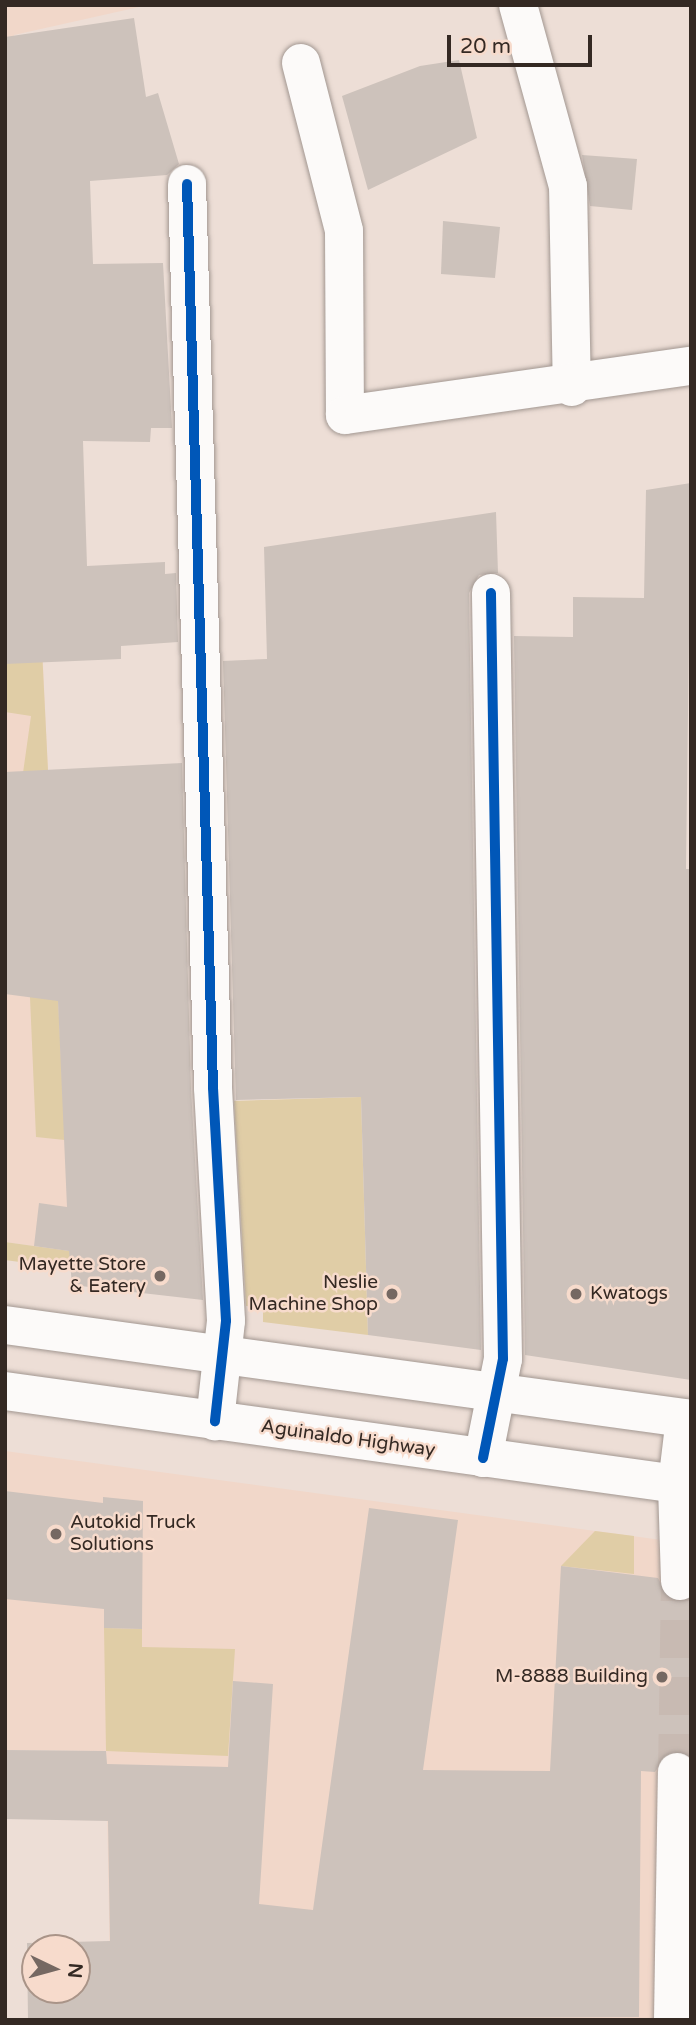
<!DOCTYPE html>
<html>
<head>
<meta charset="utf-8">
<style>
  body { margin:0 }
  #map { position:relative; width:696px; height:2025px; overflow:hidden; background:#edded6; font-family:"Varela Round",sans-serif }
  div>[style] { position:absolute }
  .built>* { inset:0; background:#f1d7c9 }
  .green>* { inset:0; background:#e0cda6 }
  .building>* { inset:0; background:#cdc2bb }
  .minor-tunnel>* { height:38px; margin-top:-19px; transform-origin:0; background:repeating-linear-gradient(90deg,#c8bab2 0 38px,transparent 0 57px) }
  .roads { filter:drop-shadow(0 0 2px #a29791) drop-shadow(0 0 2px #a29791) }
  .minor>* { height:38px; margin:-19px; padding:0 19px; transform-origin:19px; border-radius:19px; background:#fcfaf9 }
  .highway>* { height:38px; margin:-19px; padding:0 19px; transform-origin:19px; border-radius:19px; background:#fcfaf9 }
  .cycleway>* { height:10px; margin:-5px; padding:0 5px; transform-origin:5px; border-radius:5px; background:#0057b8 }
  .dots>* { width:19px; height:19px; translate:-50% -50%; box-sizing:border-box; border:4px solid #f7dbcc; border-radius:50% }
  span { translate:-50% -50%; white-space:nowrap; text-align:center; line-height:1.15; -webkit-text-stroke:5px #f7dbcc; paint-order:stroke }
  .poi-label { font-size:19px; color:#342923 }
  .right { translate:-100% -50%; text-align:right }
  .left { translate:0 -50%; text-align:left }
  .street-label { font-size:19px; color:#342923 }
  .frame { position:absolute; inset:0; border:7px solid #342923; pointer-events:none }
  .north { position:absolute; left:21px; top:1934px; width:70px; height:70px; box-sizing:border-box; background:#f7dbcc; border:2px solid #a99488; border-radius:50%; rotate:95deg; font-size:19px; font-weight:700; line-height:28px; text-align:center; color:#342923 }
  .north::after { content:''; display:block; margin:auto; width:24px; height:32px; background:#756862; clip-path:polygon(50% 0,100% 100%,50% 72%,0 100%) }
  .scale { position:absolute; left:447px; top:35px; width:145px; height:32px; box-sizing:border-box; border:4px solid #342923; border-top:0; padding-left:9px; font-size:21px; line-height:24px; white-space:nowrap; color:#342923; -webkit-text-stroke:5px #f7dbcc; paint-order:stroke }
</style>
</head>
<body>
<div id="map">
  <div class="built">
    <div style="clip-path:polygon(5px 5px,148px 5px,14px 35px,70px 1251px,5px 1242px)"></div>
    <div style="clip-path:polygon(5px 1451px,691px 1544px,691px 2020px,111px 2020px,106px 1751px,5px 1750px)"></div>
  </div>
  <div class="green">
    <div style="clip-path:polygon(37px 548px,48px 770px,48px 785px,22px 780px,31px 716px,5px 712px,5px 654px)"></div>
    <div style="clip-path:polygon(36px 954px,56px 957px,65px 1140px,36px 1137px,30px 997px)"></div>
    <div style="clip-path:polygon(361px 1097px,368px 1335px,263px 1322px,263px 1307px,246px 1306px,234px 1101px)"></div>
    <div style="clip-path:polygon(5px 1242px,70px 1251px,71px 1269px,5px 1260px)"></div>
    <div style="clip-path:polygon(595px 1531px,634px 1536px,634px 1574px,561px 1566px)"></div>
    <div style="clip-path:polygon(104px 1628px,142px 1629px,142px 1647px,235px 1649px,228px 1756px,106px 1751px)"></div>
  </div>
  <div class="building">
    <div style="clip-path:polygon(134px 18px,146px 97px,158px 93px,179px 164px,167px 175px,90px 181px,93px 264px,163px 263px,172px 428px,151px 428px,150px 442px,83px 441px,87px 566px,165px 562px,165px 574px,176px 573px,178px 642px,121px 646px,121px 659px,5px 664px,5px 37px)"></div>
    <div style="clip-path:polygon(459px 60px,477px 138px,368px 190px,342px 96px,420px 66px)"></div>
    <div style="clip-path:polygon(582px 155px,637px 159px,632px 210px,590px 206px)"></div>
    <div style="clip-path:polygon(443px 221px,500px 227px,495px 278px,441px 274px)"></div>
    <div style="clip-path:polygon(691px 483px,686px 869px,691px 869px,691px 1380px,525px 1355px,514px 636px,573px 637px,573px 597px,644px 598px,646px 490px)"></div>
    <div style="clip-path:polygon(496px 512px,498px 573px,479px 575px,469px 593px,481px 1350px,368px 1335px,361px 1097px,236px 1100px,223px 661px,267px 659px,264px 547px)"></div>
    <div style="clip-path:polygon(182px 763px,191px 1089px,203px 1300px,72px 1285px,69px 1251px,34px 1246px,39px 1203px,67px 1207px,58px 1001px,5px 994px,5px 772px)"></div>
    <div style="clip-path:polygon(5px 1491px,103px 1503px,103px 1497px,143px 1501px,142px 1629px,104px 1628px,104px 1609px,5px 1599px)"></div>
    <div style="clip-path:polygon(evenodd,369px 1508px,458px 1520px,423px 1770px,550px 1771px,561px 1566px,658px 1578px,669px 1600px,691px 1600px,691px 1756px,667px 1753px,655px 1772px,641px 1771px,639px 2017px,28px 2020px,27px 1943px,110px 1941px,108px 1821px,5px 1819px,5px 1750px,106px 1751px,107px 1764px,228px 1767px,233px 1681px,273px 1684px,259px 1904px,313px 1910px,369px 1508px,35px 1948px,77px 1948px,77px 1990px,35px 1990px,35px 1948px)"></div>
  </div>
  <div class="minor-tunnel">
    <div style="left:677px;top:1772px;width:191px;rotate:-89.1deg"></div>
  </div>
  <div class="roads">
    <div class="minor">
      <div style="left:518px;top:5px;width:188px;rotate:74.6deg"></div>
      <div style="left:568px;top:186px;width:201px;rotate:88.9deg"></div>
      <div style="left:301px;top:63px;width:173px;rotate:75.6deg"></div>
      <div style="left:344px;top:231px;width:184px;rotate:89.7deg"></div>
      <div style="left:345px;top:415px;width:349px;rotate:-8.1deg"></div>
      <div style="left:187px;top:184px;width:904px;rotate:88.35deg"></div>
      <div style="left:213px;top:1088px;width:233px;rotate:86.8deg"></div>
      <div style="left:226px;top:1321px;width:101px;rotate:96.3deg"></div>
      <div style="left:483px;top:1458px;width:101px;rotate:-78.6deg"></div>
      <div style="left:503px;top:1359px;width:766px;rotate:-90.9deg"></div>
      <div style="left:680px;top:1581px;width:97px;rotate:-91.8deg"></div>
      <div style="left:677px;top:1484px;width:66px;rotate:-83.1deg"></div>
      <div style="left:673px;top:2020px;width:248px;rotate:-89.1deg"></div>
    </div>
    <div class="highway">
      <div style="left:5px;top:1325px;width:692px;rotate:7.8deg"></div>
      <div style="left:5px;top:1391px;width:693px;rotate:7.88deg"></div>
    </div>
  </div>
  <div class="cycleway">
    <div style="left:187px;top:184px;width:904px;rotate:88.35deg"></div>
    <div style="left:213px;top:1088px;width:233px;rotate:86.8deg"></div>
    <div style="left:226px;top:1321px;width:101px;rotate:96.3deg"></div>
    <div style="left:483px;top:1458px;width:101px;rotate:-78.6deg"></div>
    <div style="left:503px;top:1359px;width:766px;rotate:-90.9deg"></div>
  </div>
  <div class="dots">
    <div style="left:160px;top:1276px;background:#756862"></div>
    <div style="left:392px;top:1294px;background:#756862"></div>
    <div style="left:576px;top:1294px;background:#756862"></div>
    <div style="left:56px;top:1534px;background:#756862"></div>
    <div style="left:662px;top:1677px;background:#756862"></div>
  </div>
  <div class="poi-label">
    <span class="right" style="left:146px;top:1276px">Mayette Store<br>&amp; Eatery</span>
    <span class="right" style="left:378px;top:1294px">Neslie<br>Machine Shop</span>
    <span class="left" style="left:590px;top:1294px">Kwatogs</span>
    <span class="left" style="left:70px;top:1534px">Autokid Truck<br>Solutions</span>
    <span class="right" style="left:648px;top:1677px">M-8888 Building</span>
  </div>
  <div class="street-label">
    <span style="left:348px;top:1439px;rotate:8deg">Aguinaldo Highway</span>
  </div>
  <div class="frame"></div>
  <div class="north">N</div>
  <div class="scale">20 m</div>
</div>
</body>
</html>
